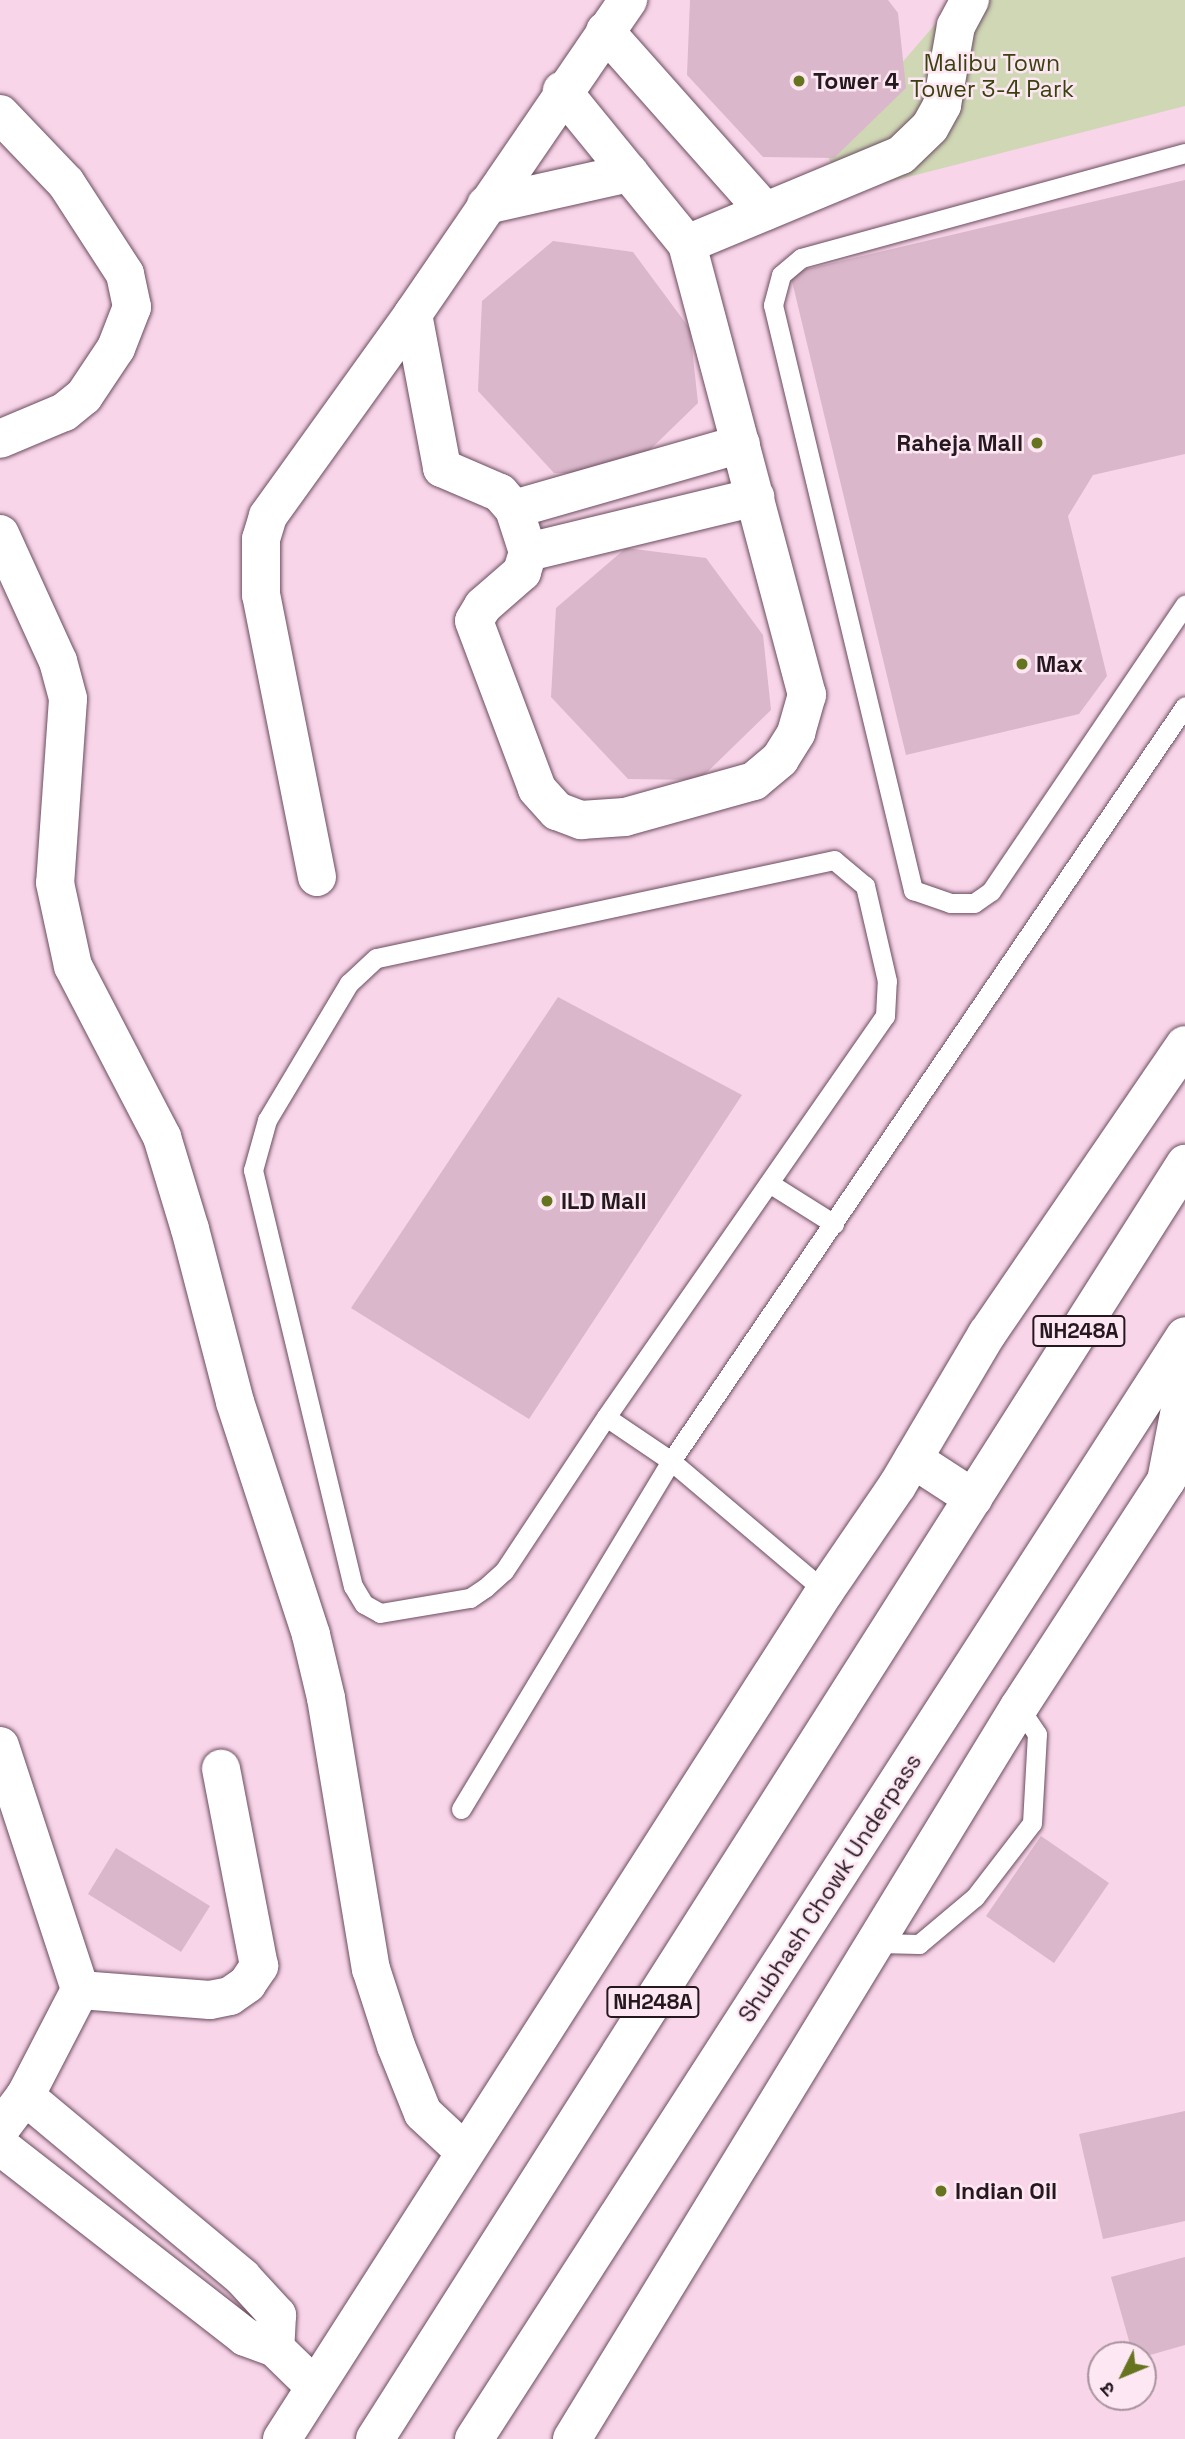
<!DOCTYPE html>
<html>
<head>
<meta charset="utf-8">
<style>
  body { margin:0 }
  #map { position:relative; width:1185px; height:2439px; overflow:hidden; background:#f9d5e9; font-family:"Space Grotesk","Noto Sans Devanagari",sans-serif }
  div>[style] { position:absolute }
  .green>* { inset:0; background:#cfd7b5 }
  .building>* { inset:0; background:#dab7ca }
  .roads { filter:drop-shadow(0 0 2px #6b4d5f) drop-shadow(0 0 2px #6b4d5f) }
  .lane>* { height:19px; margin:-9.5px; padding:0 9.5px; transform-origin:9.5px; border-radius:9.5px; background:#fff }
  .street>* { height:38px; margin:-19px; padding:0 19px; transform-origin:19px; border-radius:19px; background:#fff }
  .secondary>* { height:38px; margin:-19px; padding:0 19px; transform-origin:19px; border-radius:19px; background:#fff }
  .highway>* { height:38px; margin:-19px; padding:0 19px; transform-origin:19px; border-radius:19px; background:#fff }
  .dots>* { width:19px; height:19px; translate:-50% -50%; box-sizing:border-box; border:4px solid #fde7f3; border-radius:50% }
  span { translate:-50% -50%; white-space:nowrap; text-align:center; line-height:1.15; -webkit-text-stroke:5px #fde7f3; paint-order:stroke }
  .shield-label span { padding:2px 5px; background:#fde7f3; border:2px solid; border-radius:5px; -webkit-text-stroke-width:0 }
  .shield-label { font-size:21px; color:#25181f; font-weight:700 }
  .park-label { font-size:23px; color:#39420d }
  .poi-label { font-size:23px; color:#25181f; font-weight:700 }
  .left { translate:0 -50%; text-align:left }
  .right { translate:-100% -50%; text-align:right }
  .street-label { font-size:23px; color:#25181f }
  .north { position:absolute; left:1087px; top:2341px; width:70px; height:70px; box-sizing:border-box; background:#fde7f3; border:2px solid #a7949e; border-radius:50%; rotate:227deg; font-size:19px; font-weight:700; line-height:28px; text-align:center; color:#25181f }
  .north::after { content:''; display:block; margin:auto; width:24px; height:32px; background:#66741f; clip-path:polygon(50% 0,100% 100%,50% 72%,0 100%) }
</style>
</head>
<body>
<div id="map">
  <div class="green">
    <div style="clip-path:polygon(956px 0,1185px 0,1185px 106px,842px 194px,826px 151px)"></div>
  </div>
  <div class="building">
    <div style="clip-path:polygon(690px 0,888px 0,898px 13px,906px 88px,834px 158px,763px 157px,687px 75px)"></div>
    <div style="clip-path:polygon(1185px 180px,1185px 454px,1093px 475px,1068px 516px,1107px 676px,1079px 714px,906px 755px,790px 273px)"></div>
    <div style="clip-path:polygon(553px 241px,633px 252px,690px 329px,698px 403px,625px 474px,554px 473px,478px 391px,482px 301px)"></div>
    <div style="clip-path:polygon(626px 548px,706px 558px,763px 635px,771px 710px,699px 780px,628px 779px,551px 697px,556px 608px)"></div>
    <div style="clip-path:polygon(558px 997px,742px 1095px,529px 1419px,351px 1308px)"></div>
    <div style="clip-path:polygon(1041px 1836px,1109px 1883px,1054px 1963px,986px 1916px)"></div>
    <div style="clip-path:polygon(116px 1848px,210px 1906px,181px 1952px,88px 1894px)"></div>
    <div style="clip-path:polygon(1185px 2111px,1185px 2221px,1103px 2239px,1079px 2134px)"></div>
    <div style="clip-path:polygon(1185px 2257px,1185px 2345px,1143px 2357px,1133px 2355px,1111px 2277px)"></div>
  </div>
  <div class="roads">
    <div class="lane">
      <div style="left:1185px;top:153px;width:398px;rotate:164.7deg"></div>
      <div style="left:801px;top:258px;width:26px;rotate:140deg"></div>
      <div style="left:781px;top:275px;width:31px;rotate:105deg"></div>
      <div style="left:773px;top:305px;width:602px;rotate:76.54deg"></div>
      <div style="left:913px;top:890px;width:39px;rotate:19deg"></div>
      <div style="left:950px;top:903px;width:24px"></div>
      <div style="left:974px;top:903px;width:21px;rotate:-35deg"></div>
      <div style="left:991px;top:891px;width:346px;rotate:-55.9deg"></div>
      <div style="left:769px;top:1183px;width:77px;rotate:32.2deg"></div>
      <div style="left:606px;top:1417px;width:489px;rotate:-55.2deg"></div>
      <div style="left:885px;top:1016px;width:35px;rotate:-87deg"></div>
      <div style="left:887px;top:981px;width:98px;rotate:-103deg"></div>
      <div style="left:865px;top:886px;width:40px;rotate:-140deg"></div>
      <div style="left:834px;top:860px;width:468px;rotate:167.9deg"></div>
      <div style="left:376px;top:958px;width:37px;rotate:137deg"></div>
      <div style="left:349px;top:983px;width:160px;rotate:120.9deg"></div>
      <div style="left:267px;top:1120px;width:52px;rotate:105.6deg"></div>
      <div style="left:253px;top:1170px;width:428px;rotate:76.5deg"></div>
      <div style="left:353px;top:1586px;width:21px;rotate:59deg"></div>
      <div style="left:364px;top:1604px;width:18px;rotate:29deg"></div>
      <div style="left:380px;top:1613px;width:91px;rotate:-9.5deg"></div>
      <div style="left:470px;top:1598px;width:18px;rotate:-34deg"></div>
      <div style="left:485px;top:1588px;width:25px;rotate:-42deg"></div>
      <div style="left:504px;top:1571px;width:185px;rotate:-56.5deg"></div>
      <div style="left:606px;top:1417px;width:78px;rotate:34.1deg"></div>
      <div style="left:671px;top:1461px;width:202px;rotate:40.2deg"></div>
      <div style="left:461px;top:1809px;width:406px;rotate:-58.9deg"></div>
      <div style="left:671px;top:1461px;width:913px;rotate:-55.75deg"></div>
      <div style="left:878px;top:1943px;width:41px;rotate:1.4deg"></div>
      <div style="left:919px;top:1944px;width:73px;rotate:-40deg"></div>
      <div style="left:975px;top:1897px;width:93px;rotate:-52.4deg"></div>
      <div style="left:1032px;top:1823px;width:89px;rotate:-86.8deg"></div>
      <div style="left:1037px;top:1734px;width:32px;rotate:-124deg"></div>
    </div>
    <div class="street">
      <div style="left:605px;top:31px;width:241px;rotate:48.4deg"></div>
      <div style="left:0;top:114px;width:95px;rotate:46.3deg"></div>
      <div style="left:66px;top:183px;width:108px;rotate:57deg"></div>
      <div style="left:125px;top:274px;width:34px;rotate:78deg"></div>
      <div style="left:132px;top:307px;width:44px;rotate:111.3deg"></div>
      <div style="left:116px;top:348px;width:58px;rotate:123.7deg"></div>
      <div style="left:84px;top:396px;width:26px;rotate:141deg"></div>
      <div style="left:64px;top:412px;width:69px;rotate:157.1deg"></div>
      <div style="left:486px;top:205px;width:147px;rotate:-12.6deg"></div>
      <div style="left:687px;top:244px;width:232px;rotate:-22.6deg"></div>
      <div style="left:901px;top:155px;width:40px;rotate:-44deg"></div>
      <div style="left:930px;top:127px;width:25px;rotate:-61deg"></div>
      <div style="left:942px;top:105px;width:80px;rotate:-80deg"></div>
      <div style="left:956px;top:26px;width:30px;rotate:-62deg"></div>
      <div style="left:413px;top:314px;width:157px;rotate:79.3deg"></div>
      <div style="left:442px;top:468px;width:63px;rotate:23.3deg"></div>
      <div style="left:500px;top:493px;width:21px;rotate:49deg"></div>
      <div style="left:514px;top:509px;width:45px;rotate:72deg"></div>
      <div style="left:528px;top:552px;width:21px;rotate:107deg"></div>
      <div style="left:522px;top:572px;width:52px;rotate:138.9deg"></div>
      <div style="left:483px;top:606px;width:17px;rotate:121deg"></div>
      <div style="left:474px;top:621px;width:179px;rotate:69.4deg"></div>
      <div style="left:537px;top:789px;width:30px;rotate:48deg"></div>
      <div style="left:557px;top:811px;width:26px;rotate:21deg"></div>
      <div style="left:581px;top:820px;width:44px;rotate:-3.9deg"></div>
      <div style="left:625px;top:817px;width:134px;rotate:-15.6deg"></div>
      <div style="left:754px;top:781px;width:34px;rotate:-40deg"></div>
      <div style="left:780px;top:759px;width:31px;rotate:-58deg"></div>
      <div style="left:796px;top:733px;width:40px;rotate:-74deg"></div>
      <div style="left:807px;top:695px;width:467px;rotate:-104.9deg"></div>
      <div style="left:687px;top:244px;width:198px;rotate:-129.2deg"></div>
      <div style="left:514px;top:509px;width:236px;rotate:-16deg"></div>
      <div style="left:0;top:534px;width:140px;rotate:65.5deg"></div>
      <div style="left:58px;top:661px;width:39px;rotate:75deg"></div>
      <div style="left:68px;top:699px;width:184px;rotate:94deg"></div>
      <div style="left:55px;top:883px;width:85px;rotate:77.8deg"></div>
      <div style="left:73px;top:966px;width:193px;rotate:62.5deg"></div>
      <div style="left:162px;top:1137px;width:96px;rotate:73.1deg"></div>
      <div style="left:190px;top:1229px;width:179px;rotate:75.4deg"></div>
      <div style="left:235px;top:1402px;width:245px;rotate:71.9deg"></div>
      <div style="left:311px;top:1635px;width:65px;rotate:76.6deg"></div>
      <div style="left:326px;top:1698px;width:275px;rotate:80.6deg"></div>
      <div style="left:371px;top:1969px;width:81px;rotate:72deg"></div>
      <div style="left:396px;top:2046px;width:72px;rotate:68.1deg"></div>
      <div style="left:423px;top:2113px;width:57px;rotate:42.9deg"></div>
      <div style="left:528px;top:552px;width:234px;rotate:-13.6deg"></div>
      <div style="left:317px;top:877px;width:288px;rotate:-101.2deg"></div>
      <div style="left:261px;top:595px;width:56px;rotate:-90deg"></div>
      <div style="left:261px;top:539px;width:24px;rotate:-73deg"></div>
      <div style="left:268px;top:516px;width:249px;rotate:-54.3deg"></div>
      <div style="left:413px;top:314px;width:381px;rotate:-55.6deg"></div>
      <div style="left:0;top:1746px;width:257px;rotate:71.8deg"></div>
      <div style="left:80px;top:1990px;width:119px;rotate:117.4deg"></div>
      <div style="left:25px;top:2096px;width:41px;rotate:127.1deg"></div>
      <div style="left:80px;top:1990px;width:130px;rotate:4.4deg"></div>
      <div style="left:210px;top:2000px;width:20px;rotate:-11deg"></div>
      <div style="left:230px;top:1996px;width:21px;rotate:-35deg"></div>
      <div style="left:247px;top:1984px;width:22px;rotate:-56deg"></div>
      <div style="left:259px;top:1966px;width:201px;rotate:-100.9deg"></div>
      <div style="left:25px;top:2096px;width:283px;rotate:39.8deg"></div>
      <div style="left:242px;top:2277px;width:52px;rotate:47.4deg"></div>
      <div style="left:277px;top:2315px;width:33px;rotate:93deg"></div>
      <div style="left:0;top:2146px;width:311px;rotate:37.9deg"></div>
      <div style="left:245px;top:2337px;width:32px;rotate:20deg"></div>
      <div style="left:275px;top:2348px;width:54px;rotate:44.3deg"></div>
    </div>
    <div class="secondary">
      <div style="left:282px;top:2439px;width:1007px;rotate:-57.37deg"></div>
      <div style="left:825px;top:1591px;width:127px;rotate:-55.6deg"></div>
      <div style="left:897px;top:1486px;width:177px;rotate:-59.4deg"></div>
      <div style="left:987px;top:1334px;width:350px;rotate:-55.6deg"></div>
      <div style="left:572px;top:2439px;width:858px;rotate:-58.59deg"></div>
      <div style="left:1019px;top:1707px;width:303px;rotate:-57deg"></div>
    </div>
    <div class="highway">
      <div style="left:913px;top:1459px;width:72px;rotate:33deg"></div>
      <div style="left:1166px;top:1481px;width:100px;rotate:-79deg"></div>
      <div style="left:375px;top:2439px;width:1511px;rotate:-57.57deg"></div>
      <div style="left:474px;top:2439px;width:1312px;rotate:-57.19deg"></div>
    </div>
  </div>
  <div class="dots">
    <div style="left:799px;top:81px;background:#66741f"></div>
    <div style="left:1037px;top:443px;background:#66741f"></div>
    <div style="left:1022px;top:664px;background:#66741f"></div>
    <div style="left:547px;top:1201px;background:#66741f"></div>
    <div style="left:941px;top:2191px;background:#66741f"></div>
  </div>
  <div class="shield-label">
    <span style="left:1079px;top:1331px">NH248A</span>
    <span style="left:653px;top:2002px">NH248A</span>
  </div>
  <div class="park-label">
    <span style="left:992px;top:76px">Malibu Town<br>Tower 3-4 Park</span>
  </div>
  <div class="poi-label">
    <span class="left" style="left:813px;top:81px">Tower 4</span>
    <span class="right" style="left:1023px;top:443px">Raheja Mall</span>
    <span class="left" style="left:1036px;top:664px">Max</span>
    <span class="left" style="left:561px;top:1201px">ILD Mall</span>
    <span class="left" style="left:955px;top:2191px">Indian Oil</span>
  </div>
  <div class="street-label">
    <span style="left:830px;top:1888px;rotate:-57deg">Shubhash Chowk Underpass</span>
  </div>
  <div class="north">उ</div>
</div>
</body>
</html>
